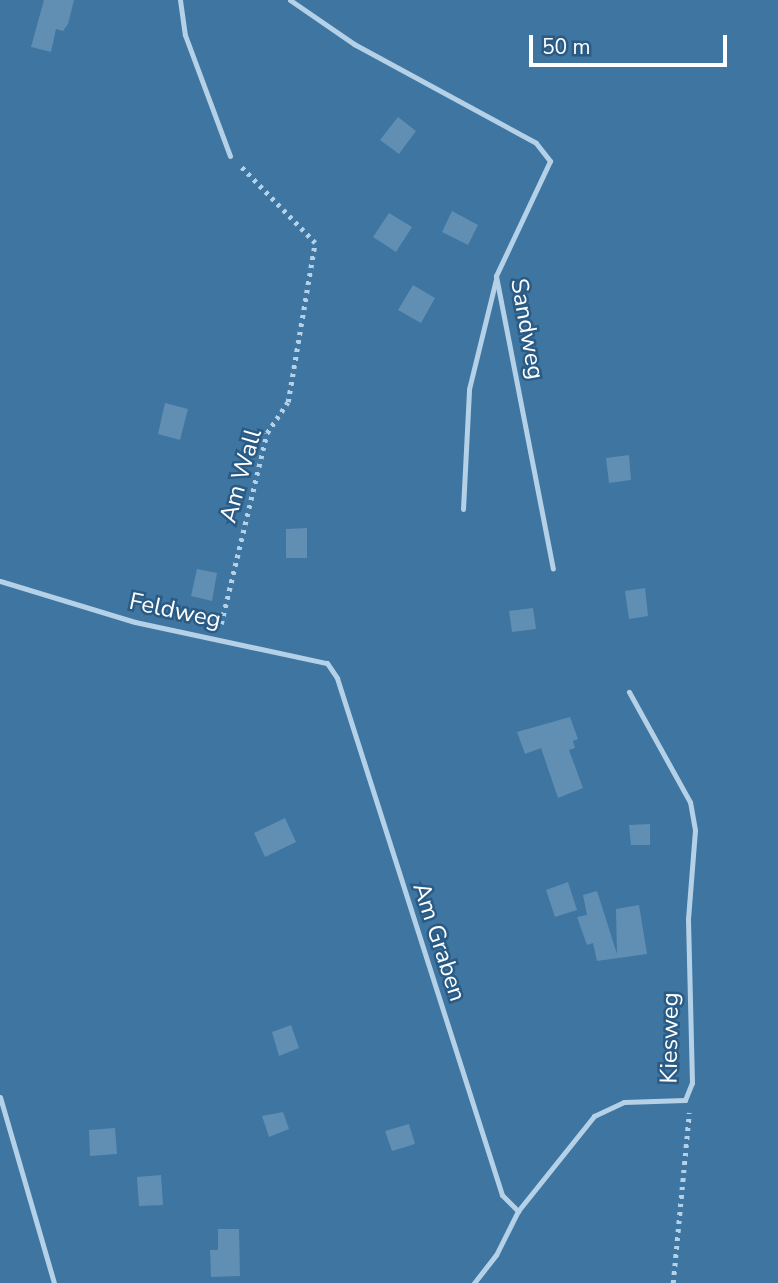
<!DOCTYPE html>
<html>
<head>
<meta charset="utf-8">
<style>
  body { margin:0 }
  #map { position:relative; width:778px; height:1283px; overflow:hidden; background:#295b85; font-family:"Nunito Sans",sans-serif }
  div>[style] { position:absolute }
  .green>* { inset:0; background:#3e75a1 }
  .building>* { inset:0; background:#618fb4 }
  .path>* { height:4.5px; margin-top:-2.25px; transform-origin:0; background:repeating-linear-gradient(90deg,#b4d1e7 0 3.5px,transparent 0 8.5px) }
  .service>* { height:5px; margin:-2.5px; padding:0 2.5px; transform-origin:2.5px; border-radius:2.5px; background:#b4d1e7 }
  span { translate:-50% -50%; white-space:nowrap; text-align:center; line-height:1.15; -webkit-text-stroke:5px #295b85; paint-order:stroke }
  .street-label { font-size:24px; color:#fff }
  .scale { position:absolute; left:529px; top:35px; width:198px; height:32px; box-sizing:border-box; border:4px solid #fff; border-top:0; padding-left:9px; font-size:21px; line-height:24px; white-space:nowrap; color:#fff; -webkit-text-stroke:5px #295b85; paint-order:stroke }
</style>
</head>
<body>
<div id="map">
  <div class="green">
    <div style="clip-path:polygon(0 0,778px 0,778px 1283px,0 1283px)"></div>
  </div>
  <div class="building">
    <div style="clip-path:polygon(44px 0,74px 0,68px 24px,63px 31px,56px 29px,51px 52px,31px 47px)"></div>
    <div style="clip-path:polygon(398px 117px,416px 131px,399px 154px,380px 140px)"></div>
    <div style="clip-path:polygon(452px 211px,478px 225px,468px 245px,442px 232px)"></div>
    <div style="clip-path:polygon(389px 213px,412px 227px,396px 252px,373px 237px)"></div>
    <div style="clip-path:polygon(413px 285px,435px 298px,421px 323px,398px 310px)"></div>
    <div style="clip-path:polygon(165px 403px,188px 409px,180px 440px,158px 434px)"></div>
    <div style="clip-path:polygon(629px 455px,631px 480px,609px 483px,606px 458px)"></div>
    <div style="clip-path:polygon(307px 528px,307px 558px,286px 558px,286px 529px)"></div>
    <div style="clip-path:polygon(197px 569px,217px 573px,212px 601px,191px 596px)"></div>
    <div style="clip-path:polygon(645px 588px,648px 616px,629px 619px,625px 591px)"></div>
    <div style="clip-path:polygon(533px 608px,536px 629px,512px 632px,509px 611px)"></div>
    <div style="clip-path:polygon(570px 717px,578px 739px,573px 741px,575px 748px,569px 750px,583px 788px,558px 798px,541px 748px,525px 754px,517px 732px)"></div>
    <div style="clip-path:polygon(285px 818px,296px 842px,265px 857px,254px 833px)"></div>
    <div style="clip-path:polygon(650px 824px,650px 845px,631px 845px,629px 825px)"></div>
    <div style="clip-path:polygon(568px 882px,577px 910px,555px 917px,546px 890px)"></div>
    <div style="clip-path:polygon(597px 891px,617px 954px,616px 909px,639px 905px,647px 954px,597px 961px,593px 943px,587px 945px,577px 917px,587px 915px,583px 895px)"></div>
    <div style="clip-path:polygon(291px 1025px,299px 1048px,279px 1056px,272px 1032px)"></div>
    <div style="clip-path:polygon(283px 1112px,289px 1129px,269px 1137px,262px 1116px)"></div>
    <div style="clip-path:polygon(409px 1124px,415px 1144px,392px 1151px,385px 1131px)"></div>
    <div style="clip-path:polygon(115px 1128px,117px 1154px,90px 1156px,89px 1130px)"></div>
    <div style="clip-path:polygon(161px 1175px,163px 1205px,139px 1206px,137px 1177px)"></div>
    <div style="clip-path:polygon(218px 1229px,239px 1229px,240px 1276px,211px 1277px,210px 1250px,218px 1250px)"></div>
  </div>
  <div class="path">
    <div style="left:221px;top:624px;width:196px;rotate:-76.5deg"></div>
    <div style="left:267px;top:433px;width:37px;rotate:-56deg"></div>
    <div style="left:288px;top:402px;width:161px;rotate:-80.4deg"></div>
    <div style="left:315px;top:243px;width:106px;rotate:-134.2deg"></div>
    <div style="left:673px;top:1283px;width:171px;rotate:-84.6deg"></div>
  </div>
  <div class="service">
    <div style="left:180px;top:0;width:35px;rotate:82deg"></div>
    <div style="left:185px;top:35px;width:129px;rotate:69.6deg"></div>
    <div style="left:290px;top:0;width:78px;rotate:34.5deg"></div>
    <div style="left:354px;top:44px;width:207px;rotate:28.5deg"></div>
    <div style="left:536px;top:143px;width:23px;rotate:52deg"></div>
    <div style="left:550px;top:161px;width:127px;rotate:115.2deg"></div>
    <div style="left:496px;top:276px;width:298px;rotate:79deg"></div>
    <div style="left:463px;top:509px;width:120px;rotate:-87.1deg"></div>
    <div style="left:469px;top:389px;width:113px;rotate:-76.2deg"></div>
    <div style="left:0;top:581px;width:141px;rotate:16.9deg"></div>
    <div style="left:135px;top:622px;width:196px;rotate:12.1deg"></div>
    <div style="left:327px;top:663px;width:18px;rotate:56deg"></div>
    <div style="left:337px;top:678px;width:543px;rotate:72.3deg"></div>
    <div style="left:502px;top:1195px;width:23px;rotate:45deg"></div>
    <div style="left:0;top:1097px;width:194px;rotate:73.8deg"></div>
    <div style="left:474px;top:1283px;width:36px;rotate:-52deg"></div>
    <div style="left:496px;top:1255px;width:49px;rotate:-63.4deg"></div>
    <div style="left:518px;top:1211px;width:122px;rotate:-51.3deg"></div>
    <div style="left:594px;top:1116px;width:33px;rotate:-25deg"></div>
    <div style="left:624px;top:1102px;width:61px;rotate:-1.9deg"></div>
    <div style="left:685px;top:1100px;width:18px;rotate:-68deg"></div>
    <div style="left:692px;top:1083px;width:164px;rotate:-91.4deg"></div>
    <div style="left:688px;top:919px;width:89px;rotate:-85.5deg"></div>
    <div style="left:695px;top:830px;width:28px;rotate:-100deg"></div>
    <div style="left:690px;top:802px;width:126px;rotate:-119deg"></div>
  </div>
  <div class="street-label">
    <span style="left:527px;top:329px;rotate:80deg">Sandweg</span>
    <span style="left:241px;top:476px;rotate:-74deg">Am Wall</span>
    <span style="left:175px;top:611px;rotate:12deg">Feldweg</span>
    <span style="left:439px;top:942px;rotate:72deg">Am Graben</span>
    <span style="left:670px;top:1038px;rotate:-89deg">Kiesweg</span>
  </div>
  <div class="scale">50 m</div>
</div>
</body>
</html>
